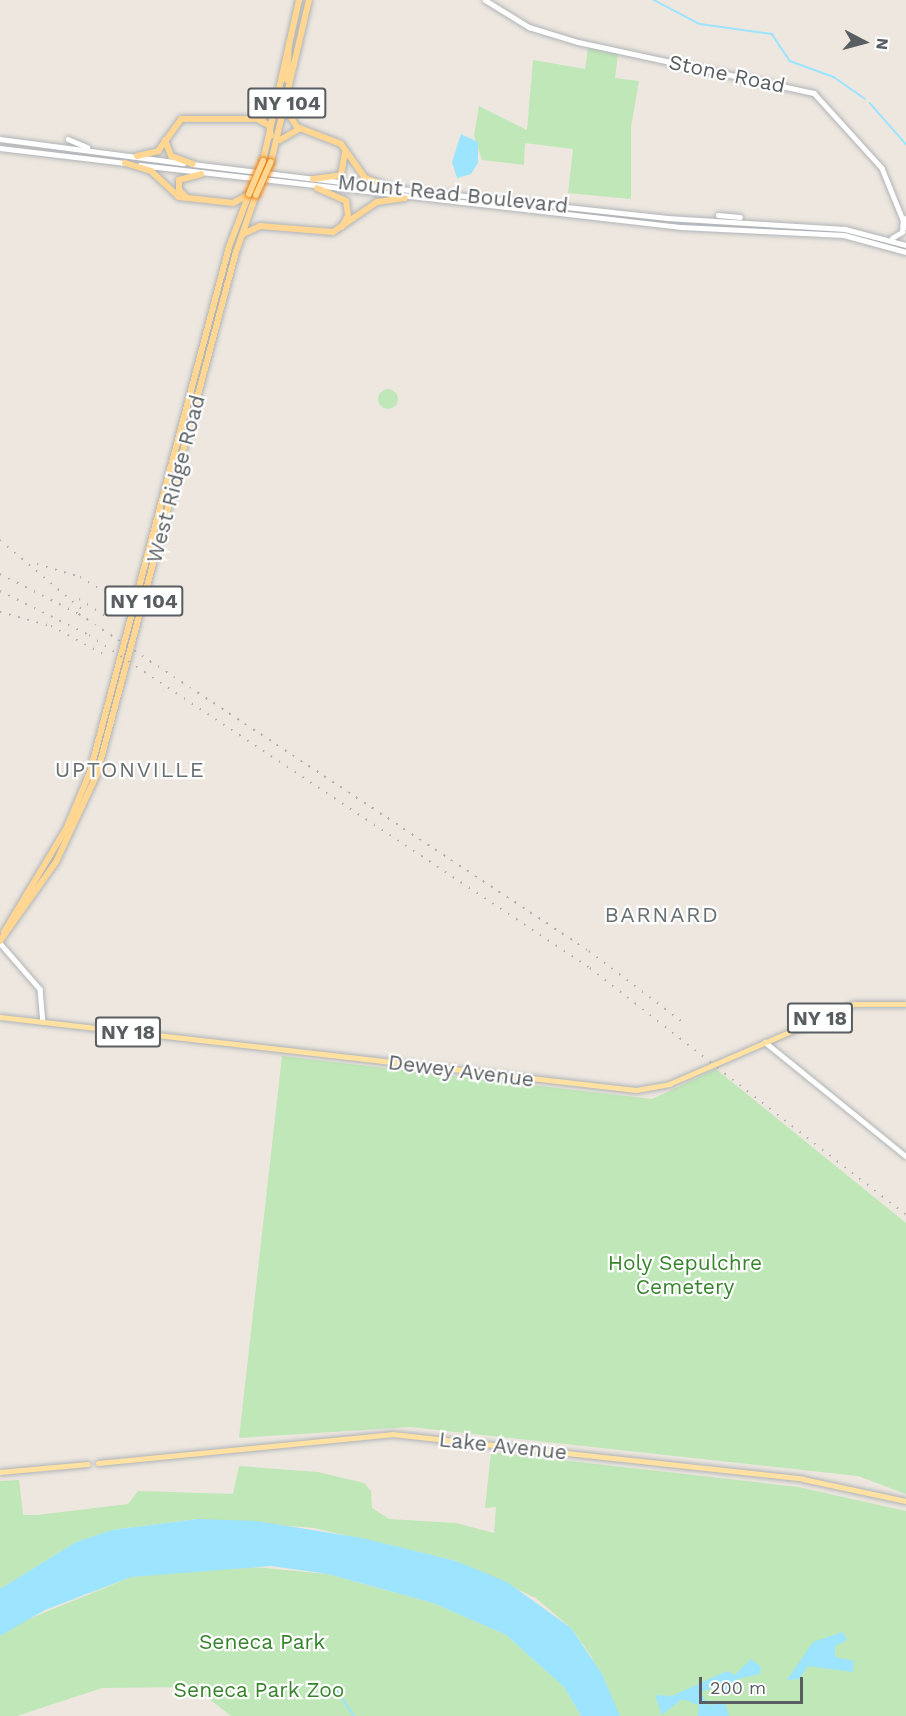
<!DOCTYPE html>
<html>
<head>
<meta charset="utf-8">
<style>
  body { margin:0 }
  #map { position:relative; width:906px; height:1716px; overflow:hidden; background:#ede7df; font-family:"Work Sans",sans-serif }
  div>[style] { position:absolute }
  .green>* { inset:0; background:#c0e7b8 }
  .round { border-radius:50% }
  .water>* { inset:0; background:#9ce4ff }
  .stream>* { height:1.5px; margin:-0.75px; padding:0 0.75px; transform-origin:0.75px; border-radius:0.75px; background:#9ce4ff }
  .roads { filter:drop-shadow(0 0 2px #b0b4b8) drop-shadow(0 0 2px #b0b4b8) }
  .tertiary>* { height:4.5px; margin:-2.25px; padding:0 2.25px; transform-origin:2.25px; border-radius:2.25px; background:#fff }
  .secondary>* { height:4.5px; margin:-2.25px; padding:0 2.25px; transform-origin:2.25px; border-radius:2.25px; background:#fff }
  .primary>* { height:5px; margin:-2.5px; padding:0 2.5px; transform-origin:2.5px; border-radius:2.5px; background:#ffe1a1 }
  .trunk>* { height:6px; margin:-3px; padding:0 3px; transform-origin:3px; border-radius:3px; background:#ffd692 }
  .rail>* { height:1.5px; margin-top:-0.75px; transform-origin:0; background:repeating-linear-gradient(90deg,#afb0b1 0 1.5px,transparent 0 9.5px) }
  .bridges { filter:drop-shadow(0 0 2px #eb7c00) drop-shadow(0 0 2px #eb7c00) }
  .trunk-bridge>* { height:6px; margin:-3px; padding:0 3px; transform-origin:3px; border-radius:3px; background:#ffd692 }
  span { translate:-50% -50%; white-space:nowrap; text-align:center; line-height:1.15; -webkit-text-stroke:4.5px #fff; paint-order:stroke }
  .shield-label span { padding:2px 4px; background:#fff; border:2px solid; border-radius:4px; -webkit-text-stroke-width:0 }
  .shield-label { font-size:20px; color:#585e61; font-weight:700 }
  .street-label { font-size:21px; color:#585e61 }
  .park-label { font-size:21px; color:#37842d }
  .neighbourhood-label { font-size:22px; color:#697074; letter-spacing:1.5px }
  .north { position:absolute; left:834px; top:12px; width:60px; height:60px; -webkit-text-stroke:4px #fff; paint-order:stroke; rotate:96deg; font-size:16px; font-weight:700; line-height:24px; text-align:center; color:#585e61 }
  .north::after { content:''; display:block; margin:auto; width:21px; height:27px; background:#585e61; clip-path:polygon(50% 0,100% 100%,50% 72%,0 100%) }
  .scale { position:absolute; left:699px; top:1677px; width:104px; height:27px; box-sizing:border-box; border:3px solid #585e61; border-top:0; padding-left:8px; font-size:18px; line-height:21px; white-space:nowrap; color:#585e61; -webkit-text-stroke:4px #fff; paint-order:stroke }
</style>
</head>
<body>
<div id="map">
  <div class="green">
    <div style="clip-path:polygon(588px 48px,618px 54px,615px 78px,639px 81px,631px 127px,631px 199px,568px 193px,573px 149px,525px 143px,524px 165px,482px 160px,474px 136px,479px 106px,527px 130px,533px 60px,585px 69px)"></div>
    <div class="round" style="left:378px;top:389px;width:20px;height:20px"></div>
    <div style="clip-path:polygon(282px 1056px,652px 1099px,716px 1069px,906px 1223px,906px 1494px,858px 1476px,410px 1427px,239px 1438px)"></div>
    <div style="clip-path:polygon(491px 1452px,798px 1487px,906px 1511px,906px 1716px,620px 1716px,591px 1656px,571px 1628px,536px 1598px,456px 1561px,314px 1528px,198px 1519px,112px 1530px,76px 1542px,0 1589px,0 1481px,19px 1480px,23px 1515px,37px 1515px,128px 1504px,138px 1491px,233px 1494px,239px 1466px,318px 1472px,364px 1483px,371px 1491px,372px 1508px,389px 1519px,456px 1523px,494px 1533px,496px 1507px,485px 1508px)"></div>
    <div style="clip-path:polygon(244px 1566px,328px 1574px,433px 1603px,506px 1635px,564px 1687px,581px 1716px,231px 1716px,194px 1687px,102px 1688px,17px 1716px,0 1716px,0 1636px,24px 1621px,131px 1577px)"></div>
  </div>
  <div class="water">
    <div style="clip-path:polygon(461px 134px,478px 142px,478px 163px,471px 174px,457px 178px,452px 162px)"></div>
    <div style="clip-path:polygon(198px 1519px,256px 1521px,362px 1538px,456px 1561px,507px 1582px,571px 1628px,602px 1674px,620px 1716px,581px 1716px,564px 1687px,506px 1635px,433px 1603px,328px 1574px,271px 1566px,131px 1577px,45px 1610px,0 1636px,0 1589px,76px 1542px,112px 1530px)"></div>
    <div style="clip-path:polygon(843px 1632px,847px 1640px,835px 1646px,835px 1657px,854px 1661px,853px 1672px,808px 1666px,799px 1679px,787px 1680px,813px 1642px)"></div>
    <div style="clip-path:polygon(751px 1659px,761px 1667px,760px 1674px,737px 1679px,734px 1694px,712px 1688px,701px 1692px,708px 1705px,725px 1703px,729px 1716px,698px 1716px,699px 1705px,682px 1699px,662px 1715px,655px 1695px,672px 1696px,727px 1671px,735px 1675px)"></div>
  </div>
  <div class="stream">
    <div style="left:654px;top:0;width:52px;rotate:27.6deg"></div>
    <div style="left:700px;top:24px;width:73px;rotate:7.9deg"></div>
    <div style="left:772px;top:34px;width:32px;rotate:56deg"></div>
    <div style="left:790px;top:61px;width:47px;rotate:20deg"></div>
    <div style="left:834px;top:77px;width:38px;rotate:35deg"></div>
    <div style="left:870px;top:103px;width:55px;rotate:48.7deg"></div>
    <div style="left:334px;top:1686px;width:36px;rotate:56deg"></div>
  </div>
  <div class="roads">
    <div class="tertiary">
      <div style="left:485px;top:0;width:52px;rotate:31.5deg"></div>
      <div style="left:529px;top:27px;width:51px;rotate:17deg"></div>
      <div style="left:578px;top:42px;width:241px;rotate:12.2deg"></div>
      <div style="left:814px;top:93px;width:101px;rotate:47.8deg"></div>
      <div style="left:882px;top:168px;width:64px;rotate:67.9deg"></div>
      <div style="left:0;top:943px;width:61px;rotate:49deg"></div>
      <div style="left:40px;top:989px;width:33px;rotate:85deg"></div>
      <div style="left:765px;top:1042px;width:181px;rotate:39deg"></div>
    </div>
    <div class="secondary">
      <div style="left:0;top:139px;width:185px;rotate:7.5deg"></div>
      <div style="left:68px;top:139px;width:21px;rotate:23deg"></div>
      <div style="left:0;top:148px;width:126px;rotate:6.8deg"></div>
      <div style="left:192px;top:164px;width:192px;rotate:6.9deg"></div>
      <div style="left:140px;top:165px;width:545px;rotate:6.54deg"></div>
      <div style="left:681px;top:227px;width:163px;rotate:2.8deg"></div>
      <div style="left:844px;top:235px;width:64px;rotate:15.3deg"></div>
      <div style="left:391px;top:188px;width:278px;rotate:6.2deg"></div>
      <div style="left:667px;top:218px;width:178px;rotate:3.5deg"></div>
      <div style="left:845px;top:229px;width:63px;rotate:14.7deg"></div>
      <div style="left:718px;top:215px;width:22px;rotate:5deg"></div>
      <div style="left:892px;top:238px;width:12px;rotate:-31deg"></div>
      <div style="left:902px;top:232px;width:14px;rotate:-86deg"></div>
    </div>
    <div class="primary">
      <div style="left:0;top:1017px;width:640px;rotate:6.55deg"></div>
      <div style="left:636px;top:1090px;width:34px;rotate:-10deg"></div>
      <div style="left:669px;top:1084px;width:202px;rotate:-23.4deg"></div>
      <div style="left:854px;top:1004px;width:52px"></div>
      <div style="left:98px;top:1463px;width:295px;rotate:-5.6deg"></div>
      <div style="left:392px;top:1434px;width:413px;rotate:6.2deg"></div>
      <div style="left:803px;top:1479px;width:105px;rotate:12.1deg"></div>
      <div style="left:0;top:1472px;width:88px;rotate:-5.2deg"></div>
    </div>
    <div class="trunk">
      <div style="left:287px;top:80px;width:37px;rotate:-87deg"></div>
      <div style="left:287px;top:111px;width:19px;rotate:58deg"></div>
      <div style="left:297px;top:127px;width:47px;rotate:21.1deg"></div>
      <div style="left:341px;top:144px;width:42px;rotate:54.8deg"></div>
      <div style="left:365px;top:178px;width:29px;rotate:20deg"></div>
      <div style="left:259px;top:120px;width:11px;rotate:27deg"></div>
      <div style="left:269px;top:125px;width:11px;rotate:80deg"></div>
      <div style="left:165px;top:140px;width:17px;rotate:69deg"></div>
      <div style="left:171px;top:156px;width:23px;rotate:20deg"></div>
      <div style="left:280px;top:140px;width:22px;rotate:-30deg"></div>
      <div style="left:137px;top:156px;width:22px;rotate:-13deg"></div>
      <div style="left:158px;top:151px;width:39px;rotate:-54deg"></div>
      <div style="left:181px;top:119px;width:81px"></div>
      <div style="left:262px;top:119px;width:25px;rotate:-47deg"></div>
      <div style="left:263px;top:161px;width:165px;rotate:-77.4deg"></div>
      <div style="left:271px;top:162px;width:166px;rotate:-76.8deg"></div>
      <div style="left:125px;top:163px;width:27px;rotate:17deg"></div>
      <div style="left:151px;top:171px;width:38px;rotate:43deg"></div>
      <div style="left:179px;top:197px;width:54px;rotate:6.3deg"></div>
      <div style="left:233px;top:203px;width:15px;rotate:-28deg"></div>
      <div style="left:313px;top:179px;width:28px;rotate:-8deg"></div>
      <div style="left:341px;top:175px;width:23px;rotate:-80deg"></div>
      <div style="left:317px;top:188px;width:32px;rotate:24deg"></div>
      <div style="left:346px;top:201px;width:14px;rotate:82deg"></div>
      <div style="left:348px;top:215px;width:13px;rotate:117deg"></div>
      <div style="left:186px;top:197px;width:10px;rotate:-135deg"></div>
      <div style="left:179px;top:190px;width:10px;rotate:-90deg"></div>
      <div style="left:179px;top:180px;width:23px;rotate:-15deg"></div>
      <div style="left:243px;top:234px;width:19px;rotate:-25deg"></div>
      <div style="left:260px;top:226px;width:73px;rotate:4.7deg"></div>
      <div style="left:333px;top:232px;width:53px;rotate:-34.3deg"></div>
      <div style="left:377px;top:202px;width:28px;rotate:-8deg"></div>
      <div style="left:4px;top:932px;width:122px;rotate:-59deg"></div>
      <div style="left:67px;top:827px;width:60px;rotate:-67.3deg"></div>
      <div style="left:90px;top:772px;width:543px;rotate:-75.17deg"></div>
      <div style="left:229px;top:247px;width:57px;rotate:-69.3deg"></div>
      <div style="left:0;top:941px;width:97px;rotate:-54.7deg"></div>
      <div style="left:56px;top:862px;width:97px;rotate:-65deg"></div>
      <div style="left:97px;top:774px;width:540px;rotate:-75.09deg"></div>
      <div style="left:236px;top:252px;width:60px;rotate:-70.7deg"></div>
    </div>
  </div>
  <div class="rail">
    <div style="left:0;top:540px;width:110px;rotate:40.2deg"></div>
    <div style="left:37px;top:564px;width:45px;rotate:16.8deg"></div>
    <div style="left:80px;top:577px;width:44px;rotate:31.2deg"></div>
    <div style="left:0;top:574px;width:89px;rotate:26.9deg"></div>
    <div style="left:79px;top:614px;width:611px;rotate:33.46deg"></div>
    <div style="left:589px;top:951px;width:119px;rotate:37.2deg"></div>
    <div style="left:0;top:591px;width:99px;rotate:26.3deg"></div>
    <div style="left:89px;top:635px;width:602px;rotate:33.61deg"></div>
    <div style="left:590px;top:968px;width:401px;rotate:38deg"></div>
    <div style="left:79px;top:599px;width:33px;rotate:33deg"></div>
    <div style="left:0;top:612px;width:53px;rotate:15.4deg"></div>
    <div style="left:51px;top:626px;width:61px;rotate:28.2deg"></div>
  </div>
  <div class="bridges">
    <div class="trunk-bridge">
      <div style="left:249px;top:194px;width:36px;rotate:-67deg"></div>
      <div style="left:256px;top:195px;width:36px;rotate:-66deg"></div>
    </div>
  </div>
  <div class="shield-label">
    <span style="left:287px;top:103px">NY 104</span>
    <span style="left:144px;top:601px">NY 104</span>
    <span style="left:820px;top:1018px">NY 18</span>
    <span style="left:128px;top:1032px">NY 18</span>
  </div>
  <div class="street-label">
    <span style="left:727px;top:74px;rotate:12deg">Stone Road</span>
    <span style="left:453px;top:194px;rotate:6deg">Mount Read Boulevard</span>
    <span style="left:176px;top:479px;rotate:-75deg">West Ridge Road</span>
    <span style="left:461px;top:1071px;rotate:7deg">Dewey Avenue</span>
    <span style="left:503px;top:1446px;rotate:6deg">Lake Avenue</span>
  </div>
  <div class="park-label">
    <span style="left:685px;top:1275px">Holy Sepulchre<br>Cemetery</span>
    <span style="left:262px;top:1642px">Seneca Park</span>
    <span style="left:259px;top:1690px">Seneca Park Zoo</span>
  </div>
  <div class="neighbourhood-label">
    <span style="left:130px;top:770px">UPTONVILLE</span>
    <span style="left:662px;top:915px">BARNARD</span>
  </div>
  <div class="north">N</div>
  <div class="scale">200 m</div>
</div>
</body>
</html>
